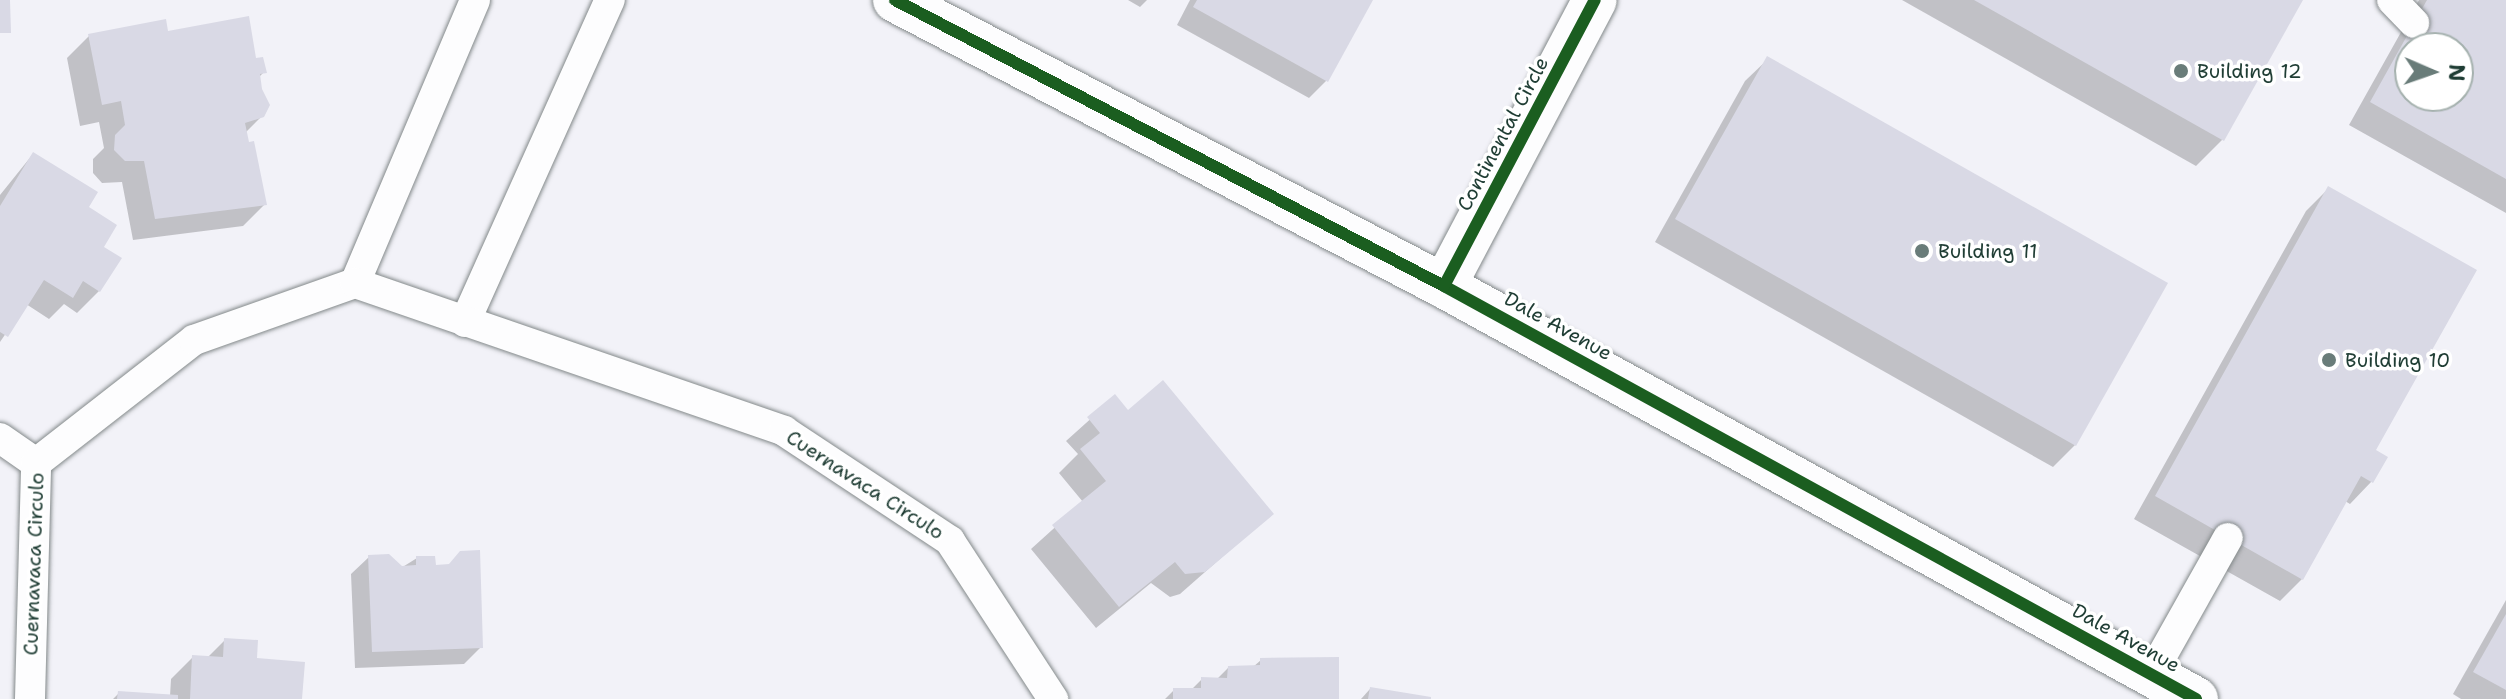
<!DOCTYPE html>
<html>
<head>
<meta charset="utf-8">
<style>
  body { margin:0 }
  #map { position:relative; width:2506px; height:699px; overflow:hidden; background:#f2f2f8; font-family:"Shantell Sans",sans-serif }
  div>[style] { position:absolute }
  .shadow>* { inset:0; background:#0003 }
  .building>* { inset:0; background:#d9d9e5 }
  .roads { filter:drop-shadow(0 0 2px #83898a) drop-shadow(0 0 2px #83898a) }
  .service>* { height:30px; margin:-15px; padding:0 15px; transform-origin:15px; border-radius:15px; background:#fdfdfe }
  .minor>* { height:44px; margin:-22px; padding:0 22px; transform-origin:22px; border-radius:22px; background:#fdfdfe }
  .cycleway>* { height:12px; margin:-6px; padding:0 6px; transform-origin:6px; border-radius:6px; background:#1b5e20 }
  .dots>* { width:22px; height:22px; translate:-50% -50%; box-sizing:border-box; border:4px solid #fff; border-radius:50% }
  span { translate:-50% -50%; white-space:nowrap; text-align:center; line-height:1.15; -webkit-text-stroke:7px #fff; paint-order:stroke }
  .poi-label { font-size:20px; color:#1f3d34 }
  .left { translate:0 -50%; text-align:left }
  .street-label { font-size:20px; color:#1f3d34 }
  .north { position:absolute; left:2394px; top:32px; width:80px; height:80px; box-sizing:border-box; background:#fff; border:2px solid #a5b1ae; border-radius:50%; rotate:92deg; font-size:22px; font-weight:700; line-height:32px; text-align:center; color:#1f3d34 }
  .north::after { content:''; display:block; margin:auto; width:28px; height:36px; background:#697c79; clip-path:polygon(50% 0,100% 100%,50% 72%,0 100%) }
</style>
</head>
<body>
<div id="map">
  <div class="shadow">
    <div style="clip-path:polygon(1128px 0,1147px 0,1140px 7px)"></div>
    <div style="clip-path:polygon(1190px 0,1371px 0,1327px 80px,1309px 98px,1177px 25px)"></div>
    <div style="clip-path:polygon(1902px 0,2301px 0,2222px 140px,2196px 166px)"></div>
    <div style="clip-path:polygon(evenodd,2419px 0,2506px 0,2506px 213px,2349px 125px,2419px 0,2410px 48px,2458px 48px,2458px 96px,2410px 96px,2410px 48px)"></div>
    <div style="clip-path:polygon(167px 33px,255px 60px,264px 72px,258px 78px,262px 116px,245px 133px,265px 204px,243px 226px,133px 240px,122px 182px,102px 183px,93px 173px,93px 159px,104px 148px,99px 122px,80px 126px,67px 58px,89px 36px)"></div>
    <div style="clip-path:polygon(1768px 59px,2075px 445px,2053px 467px,1655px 242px,1745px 81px)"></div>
    <div style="clip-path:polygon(33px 154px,86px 208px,99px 291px,77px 313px,64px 304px,49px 319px,26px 304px,0 342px,0 195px)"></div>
    <div style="clip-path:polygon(2328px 189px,2374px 451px,2372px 481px,2350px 504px,2345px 501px,2302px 579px,2280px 601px,2134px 519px,2306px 211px)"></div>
    <div style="clip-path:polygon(1115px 397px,1128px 412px,1271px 514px,1180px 594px,1170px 597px,1151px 583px,1096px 628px,1031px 549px,1083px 502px,1059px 473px,1078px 454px,1066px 441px)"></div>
    <div style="clip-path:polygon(369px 557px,401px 568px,417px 558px,434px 567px,481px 647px,464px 664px,355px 668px,351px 574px)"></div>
    <div style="clip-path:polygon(2506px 600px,2506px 699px,2461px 699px,2453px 694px)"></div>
    <div style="clip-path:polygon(225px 640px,300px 699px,113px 699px,119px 693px,170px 696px,171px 679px,193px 657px,207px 658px)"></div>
    <div style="clip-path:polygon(1261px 660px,1337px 699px,1165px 699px,1174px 690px,1191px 690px,1202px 679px,1217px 679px,1228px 668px,1253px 667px)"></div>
    <div style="clip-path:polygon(1370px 689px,1429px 699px,1361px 699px)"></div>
  </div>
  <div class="building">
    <div style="clip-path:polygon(0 0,10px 0,11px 33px,0 33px)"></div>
    <div style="clip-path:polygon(1197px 0,1373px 0,1328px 82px,1193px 7px)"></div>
    <div style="clip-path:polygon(1974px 0,2303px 0,2224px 141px)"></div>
    <div style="clip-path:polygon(evenodd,2427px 0,2506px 0,2506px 179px,2370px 102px,2427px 0,2410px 48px,2458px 48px,2458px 96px,2410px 96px,2410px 48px)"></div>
    <div style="clip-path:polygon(249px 16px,256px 58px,263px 57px,267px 73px,260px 74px,262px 89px,270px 105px,264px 117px,245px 123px,249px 142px,254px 141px,267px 205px,155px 219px,144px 161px,125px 161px,114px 150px,115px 135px,125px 125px,121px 101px,102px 105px,88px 34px,166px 19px,168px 31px)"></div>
    <div style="clip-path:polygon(1767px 56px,2168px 283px,2076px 446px,1675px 219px)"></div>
    <div style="clip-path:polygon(33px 152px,98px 192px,89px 207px,117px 225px,104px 247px,122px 258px,100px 292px,83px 281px,73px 298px,44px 280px,8px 337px,0 332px,0 206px)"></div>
    <div style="clip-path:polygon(2328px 186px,2477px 270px,2376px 450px,2388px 457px,2373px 483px,2361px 476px,2303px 580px,2155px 496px)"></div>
    <div style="clip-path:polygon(1163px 380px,1274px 514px,1205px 572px,1185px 574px,1175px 562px,1119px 607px,1052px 525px,1106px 481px,1080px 449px,1100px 433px,1087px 417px,1115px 394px,1128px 410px)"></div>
    <div style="clip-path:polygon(480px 550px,483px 648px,372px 652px,368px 555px,389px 554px,402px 566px,416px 565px,416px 556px,435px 556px,436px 565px,449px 564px,460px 551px)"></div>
    <div style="clip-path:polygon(2506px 614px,2506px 690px,2473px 672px)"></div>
    <div style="clip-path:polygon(224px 638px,258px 640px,257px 658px,305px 662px,302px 699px,190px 699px,192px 655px,223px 657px)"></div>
    <div style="clip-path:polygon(1339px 657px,1339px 699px,1173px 699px,1173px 688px,1201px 688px,1201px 677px,1227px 678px,1228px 666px,1260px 665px,1260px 658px)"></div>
    <div style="clip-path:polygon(1370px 687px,1431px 697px,1431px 699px,1368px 699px)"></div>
    <div style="clip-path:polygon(118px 691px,178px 695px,178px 699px,117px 699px)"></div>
  </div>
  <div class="roads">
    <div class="service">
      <div style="left:2392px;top:0;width:32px;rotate:46deg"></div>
      <div style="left:355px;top:283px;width:307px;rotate:-67deg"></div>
      <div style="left:465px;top:322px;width:353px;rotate:-65.8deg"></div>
      <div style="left:0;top:438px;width:44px;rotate:34.8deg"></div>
      <div style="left:2151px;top:675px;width:157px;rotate:-60.7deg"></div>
      <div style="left:30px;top:699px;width:236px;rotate:-88.5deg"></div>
      <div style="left:36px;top:463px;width:200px;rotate:-37.9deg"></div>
      <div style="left:194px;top:340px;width:171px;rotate:-19.5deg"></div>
      <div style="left:355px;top:283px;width:454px;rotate:19deg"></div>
      <div style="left:784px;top:431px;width:199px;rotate:33.5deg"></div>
      <div style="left:950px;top:541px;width:189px;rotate:56.9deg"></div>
    </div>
    <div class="minor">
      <div style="left:895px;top:0;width:619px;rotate:27.52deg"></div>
      <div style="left:1444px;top:286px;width:858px;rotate:28.78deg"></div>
      <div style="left:1444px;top:286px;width:323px;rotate:-62.2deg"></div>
    </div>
  </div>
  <div class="cycleway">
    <div style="left:895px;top:0;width:619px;rotate:27.52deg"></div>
    <div style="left:1444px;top:286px;width:858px;rotate:28.78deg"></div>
    <div style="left:1444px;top:286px;width:323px;rotate:-62.2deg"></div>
  </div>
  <div class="dots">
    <div style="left:2181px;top:71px;background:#697c79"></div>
    <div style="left:1922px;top:251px;background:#697c79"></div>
    <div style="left:2329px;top:360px;background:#697c79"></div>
  </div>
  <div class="poi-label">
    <span class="left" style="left:2197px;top:71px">Building 12</span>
    <span class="left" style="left:1938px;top:251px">Building 11</span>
    <span class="left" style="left:2345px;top:360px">Building 10</span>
  </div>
  <div class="street-label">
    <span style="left:1503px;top:134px;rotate:-62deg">Continental Circle</span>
    <span style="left:1558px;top:326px;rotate:29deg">Dale Avenue</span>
    <span style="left:865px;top:485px;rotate:33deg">Cuernavaca Circulo</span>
    <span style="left:34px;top:564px;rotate:-88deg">Cuernavaca Circulo</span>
    <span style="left:2126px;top:638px;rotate:29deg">Dale Avenue</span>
  </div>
  <div class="north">N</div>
</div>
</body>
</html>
